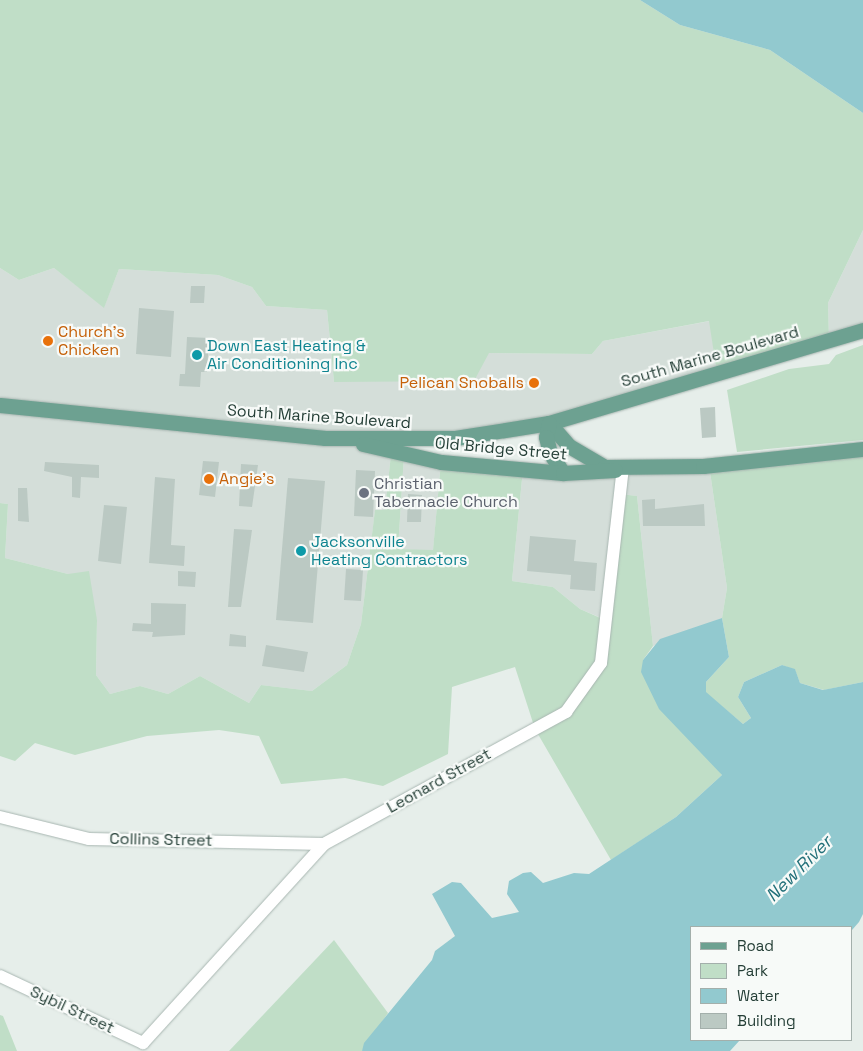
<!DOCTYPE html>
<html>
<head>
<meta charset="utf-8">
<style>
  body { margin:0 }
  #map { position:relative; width:863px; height:1051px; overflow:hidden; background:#e6eeea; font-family:"Space Grotesk",sans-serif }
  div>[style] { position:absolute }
  .built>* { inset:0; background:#d4ded9 }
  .green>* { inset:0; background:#c0dec7 }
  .water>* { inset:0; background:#92c9cf }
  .building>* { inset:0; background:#bbc9c3 }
  .roads { filter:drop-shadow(0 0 1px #a8b6b1) drop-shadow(0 0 1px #a8b6b1) }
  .minor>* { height:12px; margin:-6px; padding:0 6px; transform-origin:6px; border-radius:6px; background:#fff }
  .major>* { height:15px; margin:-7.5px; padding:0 7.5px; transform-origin:7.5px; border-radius:7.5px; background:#6da191 }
  .dots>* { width:14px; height:14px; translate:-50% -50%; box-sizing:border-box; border:2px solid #f7faf8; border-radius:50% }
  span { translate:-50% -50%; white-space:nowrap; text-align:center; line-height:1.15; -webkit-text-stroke:4.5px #f7faf8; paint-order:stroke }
  .food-label { font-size:16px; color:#c56008 }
  .left { translate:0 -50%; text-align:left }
  .right { translate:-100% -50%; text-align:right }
  .culture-label { font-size:16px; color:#0d838f }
  .street-label { font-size:16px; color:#253f37 }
  .worship-label { font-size:16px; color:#5b616d }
  .water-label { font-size:18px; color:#227079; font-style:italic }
  .legend { position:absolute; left:690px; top:926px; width:162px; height:115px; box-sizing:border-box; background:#f7faf8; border:1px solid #a3afab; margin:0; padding:6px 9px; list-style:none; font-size:15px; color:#253f37 }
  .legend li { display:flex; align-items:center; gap:10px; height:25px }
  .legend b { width:25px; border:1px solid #a3afab }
</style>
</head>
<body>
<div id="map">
  <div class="built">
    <div style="clip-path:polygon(863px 230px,863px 330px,829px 340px,828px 303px)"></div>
    <div style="clip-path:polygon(0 268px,19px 280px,54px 268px,104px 307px,119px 269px,218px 275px,252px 287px,266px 306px,327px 310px,334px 382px,489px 353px,592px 354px,603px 341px,710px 321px,717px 373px,549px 423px,404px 442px,391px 454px,385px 510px,375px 511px,361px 624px,347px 665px,312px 691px,261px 685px,249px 703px,200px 676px,168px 694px,140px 686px,110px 694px,96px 675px,97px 620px,68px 574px,5px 558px,8px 504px,0 503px)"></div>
    <div style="clip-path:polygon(404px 456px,441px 462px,433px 551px,398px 549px)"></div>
    <div style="clip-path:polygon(709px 465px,727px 588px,722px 618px,653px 646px,637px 496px,620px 494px,606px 620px,580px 609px,553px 587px,512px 581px,523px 469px)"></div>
  </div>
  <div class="green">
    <div style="clip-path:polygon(0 0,640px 0,680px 25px,770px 50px,863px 113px,863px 230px,828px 303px,829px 340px,717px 373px,709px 321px,603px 341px,592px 354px,489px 353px,474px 381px,334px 382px,327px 310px,266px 306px,252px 287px,218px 275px,119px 269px,104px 308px,54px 268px,19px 280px,0 268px)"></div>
    <div style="clip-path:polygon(863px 345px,863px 440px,737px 452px,727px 390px,789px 369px,829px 364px,836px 355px)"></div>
    <div style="clip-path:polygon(863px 449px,863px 682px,824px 690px,800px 683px,795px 670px,782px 665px,744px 682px,738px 697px,751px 718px,743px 724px,706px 693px,706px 682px,729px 657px,722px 618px,727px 588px,709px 465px)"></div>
    <div style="clip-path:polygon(391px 454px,404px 456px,398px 549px,433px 550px,441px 462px,523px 469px,512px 581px,553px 587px,580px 609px,605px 620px,620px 494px,637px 496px,653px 646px,643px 660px,722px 775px,676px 817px,611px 860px,535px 729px,515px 667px,452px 687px,448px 754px,383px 786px,345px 778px,281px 784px,259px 736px,219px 730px,147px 736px,75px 755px,35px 743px,15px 761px,0 756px,0 503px,8px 504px,5px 558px,68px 574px,89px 571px,97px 620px,96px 675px,110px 694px,140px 686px,168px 694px,200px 676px,249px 703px,261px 685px,312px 691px,347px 665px,361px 624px,375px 510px,385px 510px)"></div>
    <div style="clip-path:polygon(334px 940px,388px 1013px,362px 1051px,229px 1051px)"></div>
    <div style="clip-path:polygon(0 1015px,3px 1016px,17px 1051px,0 1051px)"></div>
  </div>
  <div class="water">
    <div style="clip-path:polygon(640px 0,863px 0,863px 113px,770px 50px,680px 25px)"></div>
    <div style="clip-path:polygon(722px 618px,729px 657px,706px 682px,706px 692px,743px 724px,751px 718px,738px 697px,744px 682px,782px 665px,795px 669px,800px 683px,823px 690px,863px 682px,863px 914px,859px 922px,852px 930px,692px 927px,692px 1040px,740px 1040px,730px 1051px,362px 1051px,364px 1043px,432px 960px,435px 951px,455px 936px,432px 894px,452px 882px,461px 883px,492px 918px,519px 912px,507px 894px,509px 881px,523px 873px,531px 872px,543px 883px,574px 873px,589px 874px,676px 817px,722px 775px,659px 709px,641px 672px,643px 660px,660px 639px)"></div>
  </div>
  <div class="building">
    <div style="clip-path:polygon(191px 286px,205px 286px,204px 303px,190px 303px)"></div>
    <div style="clip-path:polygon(139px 308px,174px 311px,171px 357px,136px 354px)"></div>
    <div style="clip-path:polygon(187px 337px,209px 338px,207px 372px,201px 372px,200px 387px,179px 386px,180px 374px,185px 374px)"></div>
    <div style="clip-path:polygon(715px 407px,716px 437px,702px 438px,700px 408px)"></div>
    <div style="clip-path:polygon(203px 461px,219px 462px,215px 497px,199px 495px)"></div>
    <div style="clip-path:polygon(45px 462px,99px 465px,99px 478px,81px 477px,80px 498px,72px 497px,72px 477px,44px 471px)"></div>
    <div style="clip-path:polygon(241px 464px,258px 465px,252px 507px,239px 506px)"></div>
    <div style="clip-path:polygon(356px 470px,375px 471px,373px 517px,354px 516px)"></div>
    <div style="clip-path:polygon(155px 477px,175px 479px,171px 545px,185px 546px,184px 566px,149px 563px)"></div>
    <div style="clip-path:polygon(288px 478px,325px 481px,313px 623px,276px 620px)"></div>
    <div style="clip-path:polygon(18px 488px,27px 488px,29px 522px,18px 521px)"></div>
    <div style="clip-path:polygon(408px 494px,422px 495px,421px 522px,407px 522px)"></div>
    <div style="clip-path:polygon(655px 499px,655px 509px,704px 504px,705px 526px,643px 526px,642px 500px)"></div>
    <div style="clip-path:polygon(104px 505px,127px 507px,121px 564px,98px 561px)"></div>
    <div style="clip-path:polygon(234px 529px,252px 530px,241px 607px,228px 607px)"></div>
    <div style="clip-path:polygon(530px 536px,576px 540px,574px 561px,597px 563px,595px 591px,570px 589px,571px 575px,527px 571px)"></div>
    <div style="clip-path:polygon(346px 569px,363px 570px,361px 601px,344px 600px)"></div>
    <div style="clip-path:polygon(178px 571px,196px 572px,195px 587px,178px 586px)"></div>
    <div style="clip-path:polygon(151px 603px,186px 604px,185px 635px,152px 637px,153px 632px,132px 631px,133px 623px,151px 624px)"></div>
    <div style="clip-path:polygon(230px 634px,246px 636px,246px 647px,229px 646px)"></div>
    <div style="clip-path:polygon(266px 645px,308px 652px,304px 672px,262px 666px)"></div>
  </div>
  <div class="roads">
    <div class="minor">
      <div style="left:0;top:817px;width:92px;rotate:13.9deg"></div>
      <div style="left:89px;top:839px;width:235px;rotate:1.2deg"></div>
      <div style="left:0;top:976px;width:158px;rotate:25.1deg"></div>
      <div style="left:143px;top:1043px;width:269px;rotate:-47.7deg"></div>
      <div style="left:324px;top:844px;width:276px;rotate:-28.6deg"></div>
      <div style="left:566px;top:712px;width:60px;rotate:-54.5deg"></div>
      <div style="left:601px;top:663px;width:196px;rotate:-83.6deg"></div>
    </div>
    <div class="major">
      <div style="left:0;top:405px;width:327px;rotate:5.8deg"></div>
      <div style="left:325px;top:438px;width:130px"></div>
      <div style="left:455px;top:438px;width:95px;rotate:-9.1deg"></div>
      <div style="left:549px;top:423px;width:327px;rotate:-16.5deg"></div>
      <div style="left:549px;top:423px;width:30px;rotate:49deg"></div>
      <div style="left:569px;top:446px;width:42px;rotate:30.3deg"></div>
      <div style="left:605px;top:467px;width:98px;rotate:-0.6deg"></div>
      <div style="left:703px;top:466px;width:161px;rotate:-6.1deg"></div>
      <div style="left:549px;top:423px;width:14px;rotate:102deg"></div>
      <div style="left:546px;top:437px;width:16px;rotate:76deg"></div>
      <div style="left:550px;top:453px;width:24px;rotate:57deg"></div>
      <div style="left:363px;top:444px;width:80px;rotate:13deg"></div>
      <div style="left:441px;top:462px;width:122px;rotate:5.2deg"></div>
      <div style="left:563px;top:473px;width:52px;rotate:-3.3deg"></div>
    </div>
  </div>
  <div class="dots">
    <div style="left:48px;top:341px;background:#e8710a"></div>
    <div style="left:197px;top:355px;background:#0f9aa8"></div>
    <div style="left:534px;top:383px;background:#e8710a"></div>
    <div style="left:209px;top:479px;background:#e8710a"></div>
    <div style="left:364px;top:493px;background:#6b7280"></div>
    <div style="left:301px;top:551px;background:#0f9aa8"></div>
  </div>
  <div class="food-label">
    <span class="left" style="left:58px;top:341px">Church's<br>Chicken</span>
    <span class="right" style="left:524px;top:383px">Pelican Snoballs</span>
    <span class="left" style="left:219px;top:479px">Angie's</span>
  </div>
  <div class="culture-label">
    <span class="left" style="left:207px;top:355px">Down East Heating &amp;<br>Air Conditioning Inc</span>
    <span class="left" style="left:311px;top:551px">Jacksonville<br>Heating Contractors</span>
  </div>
  <div class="street-label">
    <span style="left:710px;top:357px;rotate:-16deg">South Marine Boulevard</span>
    <span style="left:319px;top:417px;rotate:4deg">South Marine Boulevard</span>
    <span style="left:501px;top:449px;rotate:5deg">Old Bridge Street</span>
    <span style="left:439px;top:781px;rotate:-29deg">Leonard Street</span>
    <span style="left:161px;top:840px;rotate:1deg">Collins Street</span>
    <span style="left:72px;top:1010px;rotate:25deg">Sybil Street</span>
  </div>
  <div class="worship-label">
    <span class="left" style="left:374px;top:493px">Christian<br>Tabernacle Church</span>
  </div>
  <div class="water-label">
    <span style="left:799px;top:869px;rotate:-45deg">New River</span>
  </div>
  <ul class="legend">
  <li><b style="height:6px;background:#6da191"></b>Road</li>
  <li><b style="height:14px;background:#c0dec7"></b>Park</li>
  <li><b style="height:14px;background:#92c9cf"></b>Water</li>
  <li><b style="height:14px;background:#bbc9c3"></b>Building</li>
  </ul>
</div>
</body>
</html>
